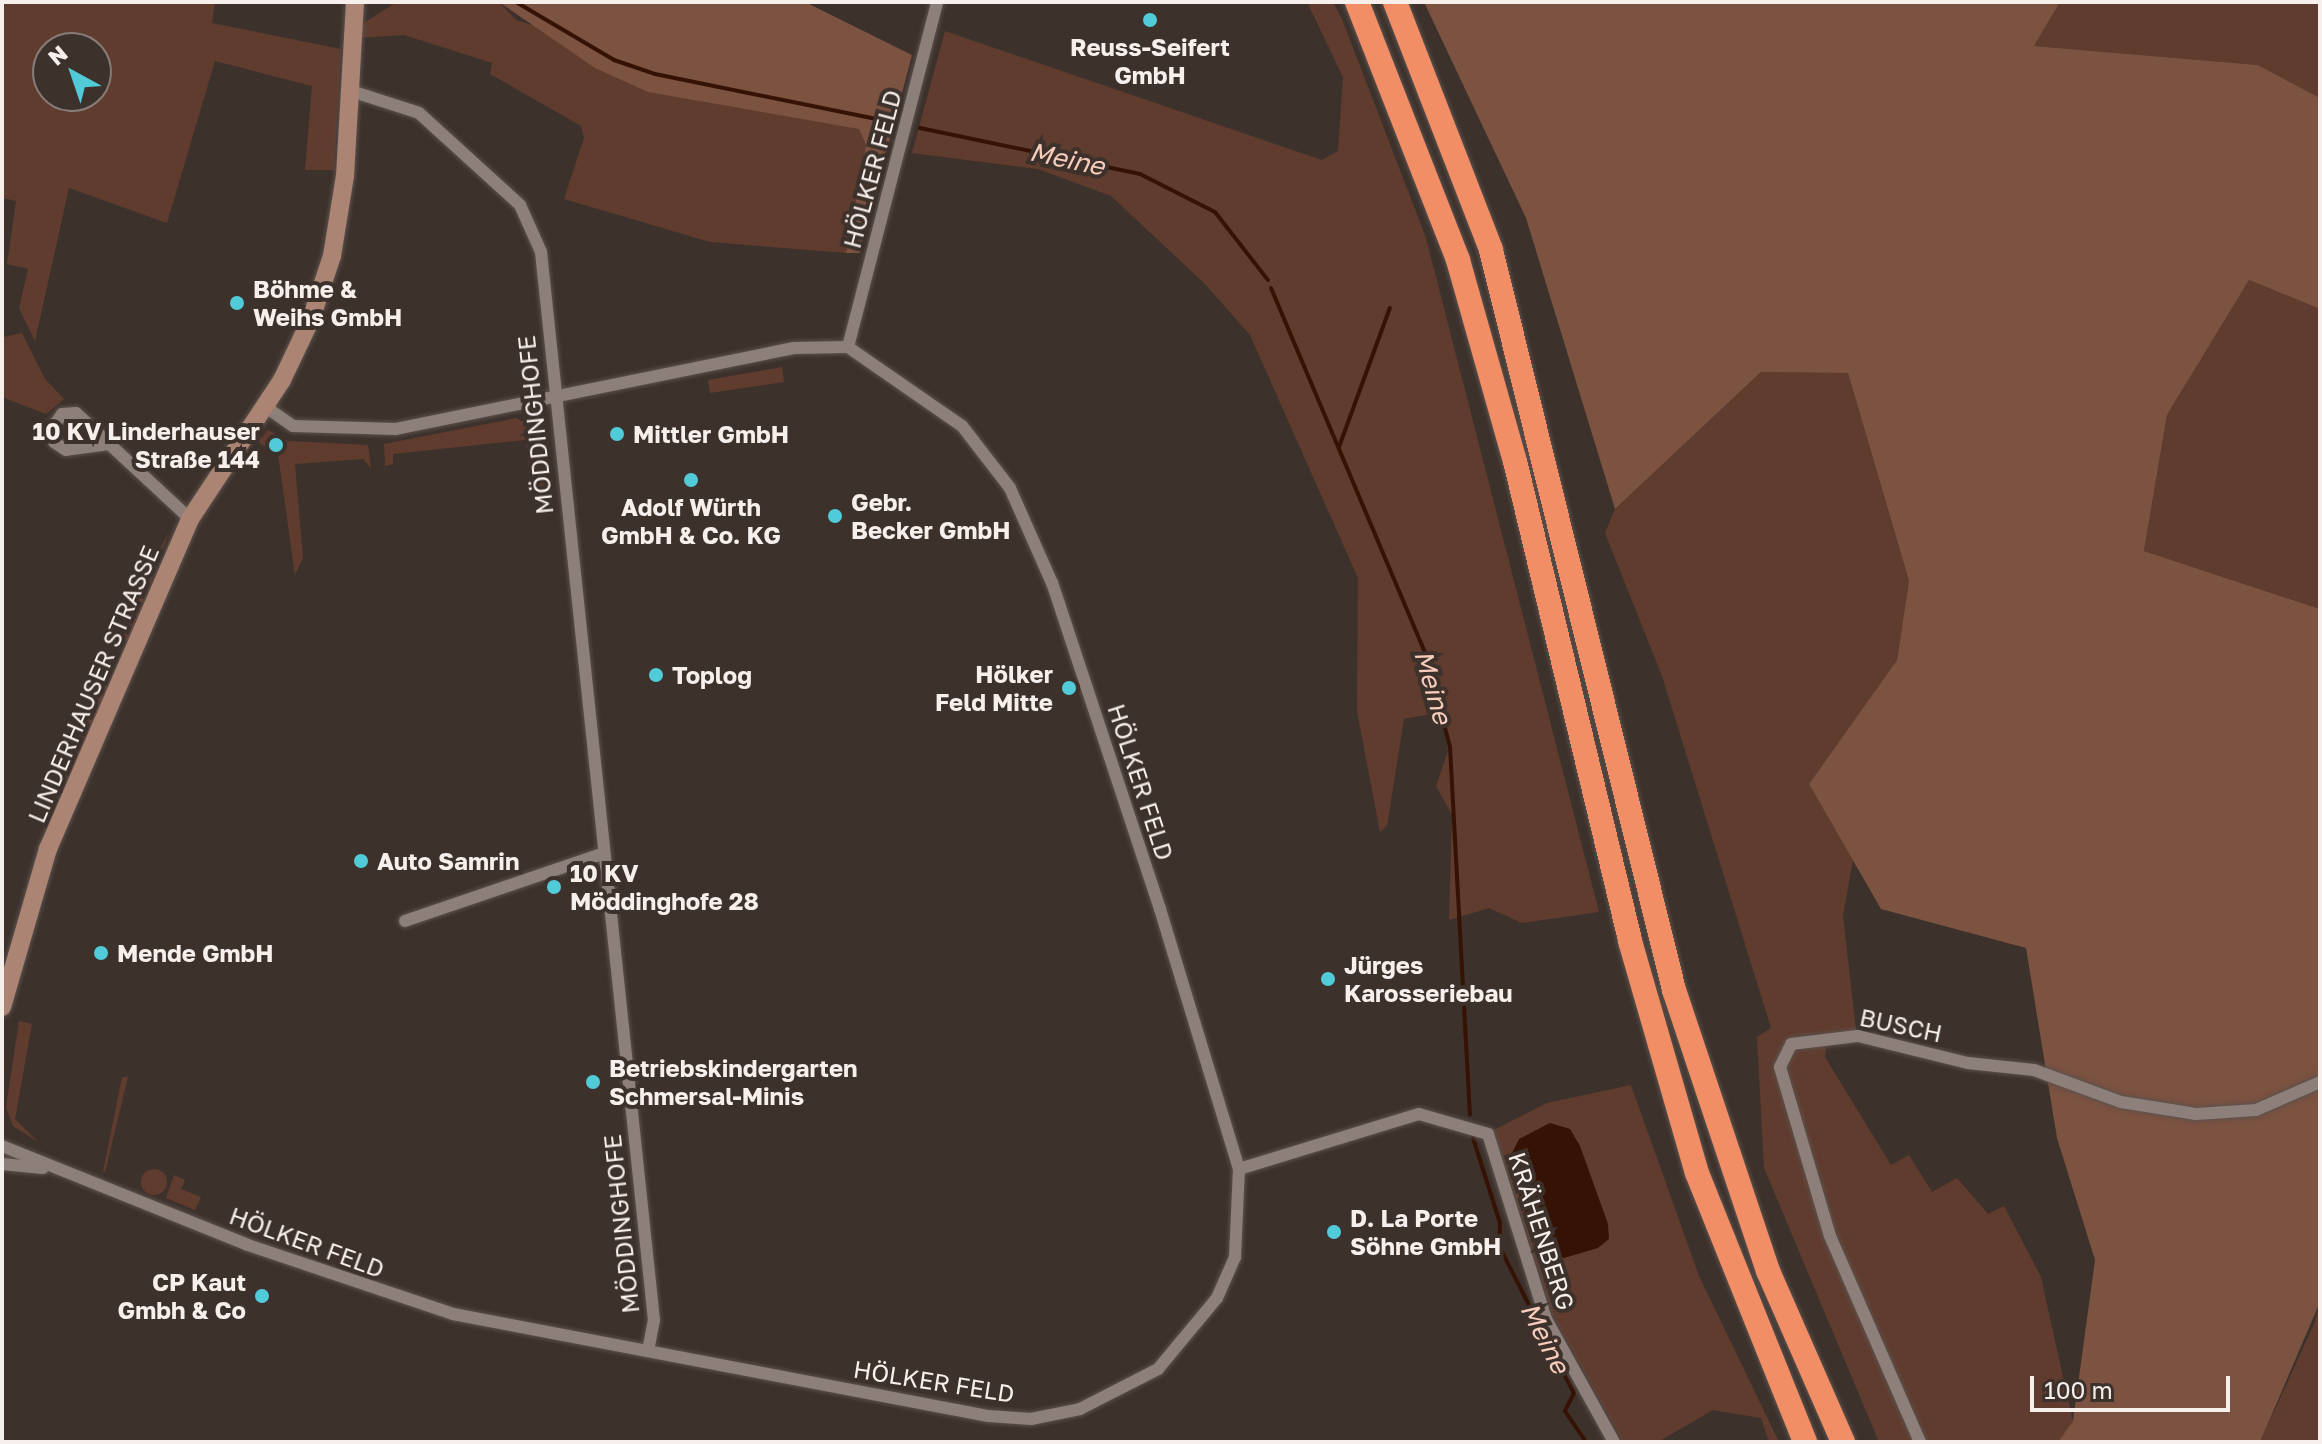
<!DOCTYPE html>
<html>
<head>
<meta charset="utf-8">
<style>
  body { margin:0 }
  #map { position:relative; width:2322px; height:1444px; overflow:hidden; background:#3d312c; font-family:"Golos Text",sans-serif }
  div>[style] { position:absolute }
  .green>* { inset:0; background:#603c2e }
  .round { border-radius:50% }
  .forest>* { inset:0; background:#7c5241 }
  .water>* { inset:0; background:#351203 }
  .stream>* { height:4px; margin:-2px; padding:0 2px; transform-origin:2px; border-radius:2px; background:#351203 }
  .roads { filter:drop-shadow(0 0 2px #5b514c) drop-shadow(0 0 2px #5b514c) }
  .street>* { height:12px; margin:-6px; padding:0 6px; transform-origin:6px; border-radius:6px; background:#8d7f79 }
  .secondary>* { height:18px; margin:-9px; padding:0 9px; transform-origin:9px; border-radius:9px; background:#ab8473 }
  .highway>* { height:24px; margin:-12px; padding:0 12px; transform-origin:12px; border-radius:12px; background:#f28e66 }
  .dots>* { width:22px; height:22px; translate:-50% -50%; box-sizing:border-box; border:4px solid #3d312c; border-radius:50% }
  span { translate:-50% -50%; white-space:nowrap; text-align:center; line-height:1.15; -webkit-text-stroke:8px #3d312c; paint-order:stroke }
  .poi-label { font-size:24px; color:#f7efec; font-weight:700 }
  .left { translate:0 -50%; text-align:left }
  .right { translate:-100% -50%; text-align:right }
  .street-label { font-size:24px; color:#f7efec }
  .water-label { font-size:26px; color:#f8ccbb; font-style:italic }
  .frame { position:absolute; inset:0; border:4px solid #f7efec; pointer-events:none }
  .north { position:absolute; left:32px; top:32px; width:80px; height:80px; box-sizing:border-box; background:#3d312c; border:2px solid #877d79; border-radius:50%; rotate:320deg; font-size:22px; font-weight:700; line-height:32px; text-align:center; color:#f7efec }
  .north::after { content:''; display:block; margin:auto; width:28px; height:36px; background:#52cbd8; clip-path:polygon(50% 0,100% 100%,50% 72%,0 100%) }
  .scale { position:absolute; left:2030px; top:1376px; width:200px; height:36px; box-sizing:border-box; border:4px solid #f7efec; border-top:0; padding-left:10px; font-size:24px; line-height:28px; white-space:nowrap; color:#f7efec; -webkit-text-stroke:6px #3d312c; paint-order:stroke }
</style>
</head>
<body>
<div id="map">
  <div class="green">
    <div style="clip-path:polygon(evenodd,2px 2px,215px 2px,212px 23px,341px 49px,334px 170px,305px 170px,312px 86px,215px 61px,167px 223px,69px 188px,35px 341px,19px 308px,28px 269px,7px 264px,16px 201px,2px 198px,2px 2px,48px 48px,96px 48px,96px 96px,48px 96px,48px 48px)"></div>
    <div style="clip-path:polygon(397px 2px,499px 2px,516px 20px,859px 129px,866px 145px,846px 253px,710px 242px,564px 199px,584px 138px,581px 126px,490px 74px,492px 63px,404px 35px,357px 38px,359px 26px)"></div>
    <div style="clip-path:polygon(1307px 2px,1333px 2px,1342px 19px,1426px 238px,1599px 912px,1522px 923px,1489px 908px,1449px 920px,1452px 815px,1436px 786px,1448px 751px,1442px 712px,1404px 719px,1387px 826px,1380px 832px,1357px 711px,1358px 578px,1250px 335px,1204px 283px,1111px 196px,1038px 169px,912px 153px,945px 31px,1322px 160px,1338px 151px,1343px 77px)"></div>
    <div style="clip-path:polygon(2060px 2px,2320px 2px,2320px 98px,2258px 65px,2034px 46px)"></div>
    <div style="clip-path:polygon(2249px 280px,2320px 309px,2320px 609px,2144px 551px,2167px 415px)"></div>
    <div style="clip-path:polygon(22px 333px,45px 379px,64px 399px,46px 414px,2px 397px,4px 337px)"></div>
    <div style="clip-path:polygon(782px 367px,784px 382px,710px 393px,708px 380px)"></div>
    <div style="clip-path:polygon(1761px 372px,1848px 373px,1909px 581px,1897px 660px,1809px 784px,1853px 860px,1843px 916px,1857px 1038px,1828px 1037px,1825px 1057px,1891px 1165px,1909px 1155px,1932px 1192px,1957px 1178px,1988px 1214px,2004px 1206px,2041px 1277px,2073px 1422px,2058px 1442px,1879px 1442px,1764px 1168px,1757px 1037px,1771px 1028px,1662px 676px,1605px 533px,1615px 509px)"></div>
    <div style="clip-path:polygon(516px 418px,538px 430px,550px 485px,531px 487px,525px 440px,393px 454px,393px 464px,385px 466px,384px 444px)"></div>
    <div style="clip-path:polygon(268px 430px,288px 441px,368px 445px,371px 468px,363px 459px,295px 464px,303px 558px,295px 575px,278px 454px,257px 442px)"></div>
    <div style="clip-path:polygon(169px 532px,128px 642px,121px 641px,159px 550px)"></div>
    <div style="clip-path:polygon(103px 682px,108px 687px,79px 755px,51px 801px)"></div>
    <div style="clip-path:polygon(19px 1021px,32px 1024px,15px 1119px,38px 1142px,13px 1126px,6px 1107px)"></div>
    <div style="clip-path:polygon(122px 1077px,128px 1077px,105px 1172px,103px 1172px)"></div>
    <div style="clip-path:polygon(1631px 1085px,1699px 1276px,1779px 1442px,1769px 1442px,1761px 1418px,1713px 1410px,1658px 1442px,1623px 1442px,1552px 1314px,1494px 1130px,1547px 1103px)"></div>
    <div class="round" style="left:141px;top:1169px;width:26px;height:26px"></div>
    <div style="clip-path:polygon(174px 1175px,185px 1180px,181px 1189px,201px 1197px,195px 1210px,166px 1198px)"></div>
    <div style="clip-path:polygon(2320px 1302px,2320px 1442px,2260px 1442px,2315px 1322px)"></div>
  </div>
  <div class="forest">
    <div style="clip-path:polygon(499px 2px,805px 2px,912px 55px,860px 253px,846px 253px,866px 145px,859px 129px,648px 92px,595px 68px)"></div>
    <div style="clip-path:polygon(1424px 2px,2060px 2px,2034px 46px,2258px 65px,2320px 98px,2320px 309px,2249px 280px,2167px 415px,2144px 551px,2320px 609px,2320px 1302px,2260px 1442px,2058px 1442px,2073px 1421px,2095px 1260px,2057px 1138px,2026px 948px,1881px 909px,1809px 784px,1897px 660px,1909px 581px,1848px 373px,1761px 372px,1615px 509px,1526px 218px)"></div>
  </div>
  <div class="water">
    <div style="clip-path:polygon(1550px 1123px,1570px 1129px,1580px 1146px,1608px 1224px,1609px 1239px,1598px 1248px,1564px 1258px,1538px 1250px,1508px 1161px,1519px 1139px)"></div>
  </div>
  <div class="stream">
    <div style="left:516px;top:2px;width:114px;rotate:30.6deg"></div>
    <div style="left:614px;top:60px;width:43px;rotate:18.9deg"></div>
    <div style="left:655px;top:74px;width:231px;rotate:11.5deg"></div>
    <div style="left:920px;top:128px;width:225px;rotate:11.8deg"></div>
    <div style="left:1140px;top:174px;width:84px;rotate:26.9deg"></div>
    <div style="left:1215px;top:212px;width:86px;rotate:52.1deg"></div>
    <div style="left:1271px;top:288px;width:396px;rotate:67.1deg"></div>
    <div style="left:1425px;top:653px;width:97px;rotate:75.1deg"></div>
    <div style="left:1450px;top:747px;width:368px;rotate:86.9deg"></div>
    <div style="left:1339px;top:447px;width:148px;rotate:-69.9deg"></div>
    <div style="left:1473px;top:1138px;width:89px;rotate:72.4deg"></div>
    <div style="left:1500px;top:1223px;width:23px;rotate:92deg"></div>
    <div style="left:1499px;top:1246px;width:165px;rotate:63deg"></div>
    <div style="left:1574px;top:1393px;width:20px;rotate:117deg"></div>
    <div style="left:1565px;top:1411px;width:37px;rotate:56deg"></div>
  </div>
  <div class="roads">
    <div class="street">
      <div style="left:351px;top:91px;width:71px;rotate:17.9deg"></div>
      <div style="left:419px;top:113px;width:137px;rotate:42.3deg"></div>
      <div style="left:520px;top:205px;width:51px;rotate:65.9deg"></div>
      <div style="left:541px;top:252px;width:1074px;rotate:83.96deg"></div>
      <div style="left:654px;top:1320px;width:31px;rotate:101deg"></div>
      <div style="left:848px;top:347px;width:356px;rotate:-75.5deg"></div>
      <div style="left:109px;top:444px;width:43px;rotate:172.1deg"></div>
      <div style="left:66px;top:450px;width:14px;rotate:-146deg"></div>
      <div style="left:54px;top:442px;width:14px;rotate:-98deg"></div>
      <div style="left:52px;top:428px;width:17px;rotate:-54deg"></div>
      <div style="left:62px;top:414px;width:14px;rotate:-4deg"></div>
      <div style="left:76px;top:413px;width:156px;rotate:42.9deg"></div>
      <div style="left:405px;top:921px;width:208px;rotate:-18.8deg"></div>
      <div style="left:2px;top:1146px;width:265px;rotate:21.9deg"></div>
      <div style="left:248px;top:1245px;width:216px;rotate:18.6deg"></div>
      <div style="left:453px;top:1314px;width:545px;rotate:10.79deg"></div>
      <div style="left:988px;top:1416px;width:43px;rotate:4deg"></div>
      <div style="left:1031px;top:1419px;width:50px;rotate:-11.5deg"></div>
      <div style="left:1080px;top:1409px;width:88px;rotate:-27.1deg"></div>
      <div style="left:1158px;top:1369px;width:92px;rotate:-50.3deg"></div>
      <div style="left:1217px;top:1298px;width:45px;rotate:-66.3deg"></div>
      <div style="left:1235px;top:1257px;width:88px;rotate:-87.4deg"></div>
      <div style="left:1239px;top:1169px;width:272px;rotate:-106.9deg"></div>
      <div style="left:1160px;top:909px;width:343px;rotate:-108.3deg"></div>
      <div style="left:1052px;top:583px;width:104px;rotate:-113.9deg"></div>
      <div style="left:1010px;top:488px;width:78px;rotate:-127.7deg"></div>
      <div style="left:962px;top:426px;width:139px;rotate:-145.3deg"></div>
      <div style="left:848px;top:347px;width:54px;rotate:178.9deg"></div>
      <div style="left:794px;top:348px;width:406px;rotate:168.5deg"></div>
      <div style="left:396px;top:429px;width:103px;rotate:-178.3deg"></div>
      <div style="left:293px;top:426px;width:33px;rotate:-145deg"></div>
      <div style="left:2px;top:1164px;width:41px;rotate:5.6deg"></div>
      <div style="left:1239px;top:1169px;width:188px;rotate:-17deg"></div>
      <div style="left:1419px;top:1114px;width:72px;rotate:16.2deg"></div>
      <div style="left:1488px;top:1134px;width:194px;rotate:72.6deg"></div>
      <div style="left:1546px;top:1319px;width:141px;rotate:61.1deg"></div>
      <div style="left:1920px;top:1442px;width:225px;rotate:-113.6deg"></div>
      <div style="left:1830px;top:1236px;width:176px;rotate:-106.5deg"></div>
      <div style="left:1780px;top:1067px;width:25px;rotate:-64deg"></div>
      <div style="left:1791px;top:1044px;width:67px;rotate:-6.8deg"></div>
      <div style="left:1858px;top:1036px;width:113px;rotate:13.8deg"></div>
      <div style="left:1968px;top:1063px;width:66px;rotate:6.1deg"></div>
      <div style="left:2034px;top:1070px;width:93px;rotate:20.2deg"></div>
      <div style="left:2121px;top:1102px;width:76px;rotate:9.1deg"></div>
      <div style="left:2196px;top:1114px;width:60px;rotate:-3.8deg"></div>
      <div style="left:2256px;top:1110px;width:70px;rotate:-23.6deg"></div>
    </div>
    <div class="secondary">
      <div style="left:2px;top:1007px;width:165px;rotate:-73.8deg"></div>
      <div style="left:48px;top:849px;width:359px;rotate:-66.7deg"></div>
      <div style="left:190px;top:519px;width:167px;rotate:-56.5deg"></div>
      <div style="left:282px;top:380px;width:68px;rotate:-64.6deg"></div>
      <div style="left:311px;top:319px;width:66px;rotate:-71.6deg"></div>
      <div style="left:332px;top:256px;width:81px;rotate:-80.8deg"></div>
      <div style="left:345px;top:176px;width:174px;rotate:-86.7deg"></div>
    </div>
    <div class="highway">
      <div style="left:1357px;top:2px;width:277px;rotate:68.6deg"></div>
      <div style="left:1458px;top:260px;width:209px;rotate:74.2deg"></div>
      <div style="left:1515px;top:461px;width:494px;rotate:76.5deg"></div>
      <div style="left:1630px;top:941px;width:241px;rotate:73.9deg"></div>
      <div style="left:1697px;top:1173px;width:290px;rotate:68.1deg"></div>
      <div style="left:1395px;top:2px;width:266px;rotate:68.8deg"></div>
      <div style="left:1491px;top:250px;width:762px;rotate:76.11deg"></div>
      <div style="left:1674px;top:990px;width:296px;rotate:71.5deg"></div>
      <div style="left:1768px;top:1271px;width:187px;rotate:66.3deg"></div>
    </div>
  </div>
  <div class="dots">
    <div style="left:1150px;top:20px;background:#52cbd8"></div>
    <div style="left:237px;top:303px;background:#52cbd8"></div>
    <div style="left:617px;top:434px;background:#52cbd8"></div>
    <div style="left:276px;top:445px;background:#52cbd8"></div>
    <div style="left:691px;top:480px;background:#52cbd8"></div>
    <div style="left:835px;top:516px;background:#52cbd8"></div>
    <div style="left:656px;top:675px;background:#52cbd8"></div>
    <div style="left:1069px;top:688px;background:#52cbd8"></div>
    <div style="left:361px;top:861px;background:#52cbd8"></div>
    <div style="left:554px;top:887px;background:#52cbd8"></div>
    <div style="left:101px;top:953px;background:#52cbd8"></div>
    <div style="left:1328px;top:979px;background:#52cbd8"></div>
    <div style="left:593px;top:1082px;background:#52cbd8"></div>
    <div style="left:1334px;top:1232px;background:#52cbd8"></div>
    <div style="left:262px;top:1296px;background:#52cbd8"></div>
  </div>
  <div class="poi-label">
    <span style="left:1150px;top:61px">Reuss-Seifert<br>GmbH</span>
    <span class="left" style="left:253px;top:303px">Böhme &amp;<br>Weihs GmbH</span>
    <span class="right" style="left:260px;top:445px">10 KV Linderhauser<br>Straße 144</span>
    <span class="left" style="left:633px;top:434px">Mittler GmbH</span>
    <span class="left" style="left:851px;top:516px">Gebr.<br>Becker GmbH</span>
    <span style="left:691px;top:521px">Adolf Würth<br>GmbH &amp; Co. KG</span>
    <span class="right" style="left:1053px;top:688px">Hölker<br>Feld Mitte</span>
    <span class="left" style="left:672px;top:675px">Toplog</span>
    <span class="left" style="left:377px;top:861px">Auto Samrin</span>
    <span class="left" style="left:570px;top:887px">10 KV<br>Möddinghofe 28</span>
    <span class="left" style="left:117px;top:953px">Mende GmbH</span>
    <span class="left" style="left:1344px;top:979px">Jürges<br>Karosseriebau</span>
    <span class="left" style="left:609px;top:1082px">Betriebskindergarten<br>Schmersal-Minis</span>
    <span class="left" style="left:1350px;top:1232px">D. La Porte<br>Söhne GmbH</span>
    <span class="right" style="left:246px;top:1296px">CP Kaut<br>Gmbh &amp; Co</span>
  </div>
  <div class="street-label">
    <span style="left:872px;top:169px;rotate:-75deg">HÖLKER FELD</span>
    <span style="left:535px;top:425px;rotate:-96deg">MÖDDINGHOFE</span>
    <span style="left:93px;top:684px;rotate:-67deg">LINDERHAUSER STRASSE</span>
    <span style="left:1141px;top:782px;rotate:72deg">HÖLKER FELD</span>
    <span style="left:1901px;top:1025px;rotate:12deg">BUSCH</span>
    <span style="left:621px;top:1224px;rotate:-96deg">MÖDDINGHOFE</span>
    <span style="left:1542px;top:1231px;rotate:72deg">KRÄHENBERG</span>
    <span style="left:307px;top:1242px;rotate:20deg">HÖLKER FELD</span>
    <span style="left:934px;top:1381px;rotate:9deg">HÖLKER FELD</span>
  </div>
  <div class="water-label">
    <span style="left:1067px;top:159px;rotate:12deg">Meine</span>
    <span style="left:1433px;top:687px;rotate:74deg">Meine</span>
    <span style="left:1545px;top:1338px;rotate:63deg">Meine</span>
  </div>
  <div class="frame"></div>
  <div class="north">N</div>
  <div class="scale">100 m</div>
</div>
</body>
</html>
